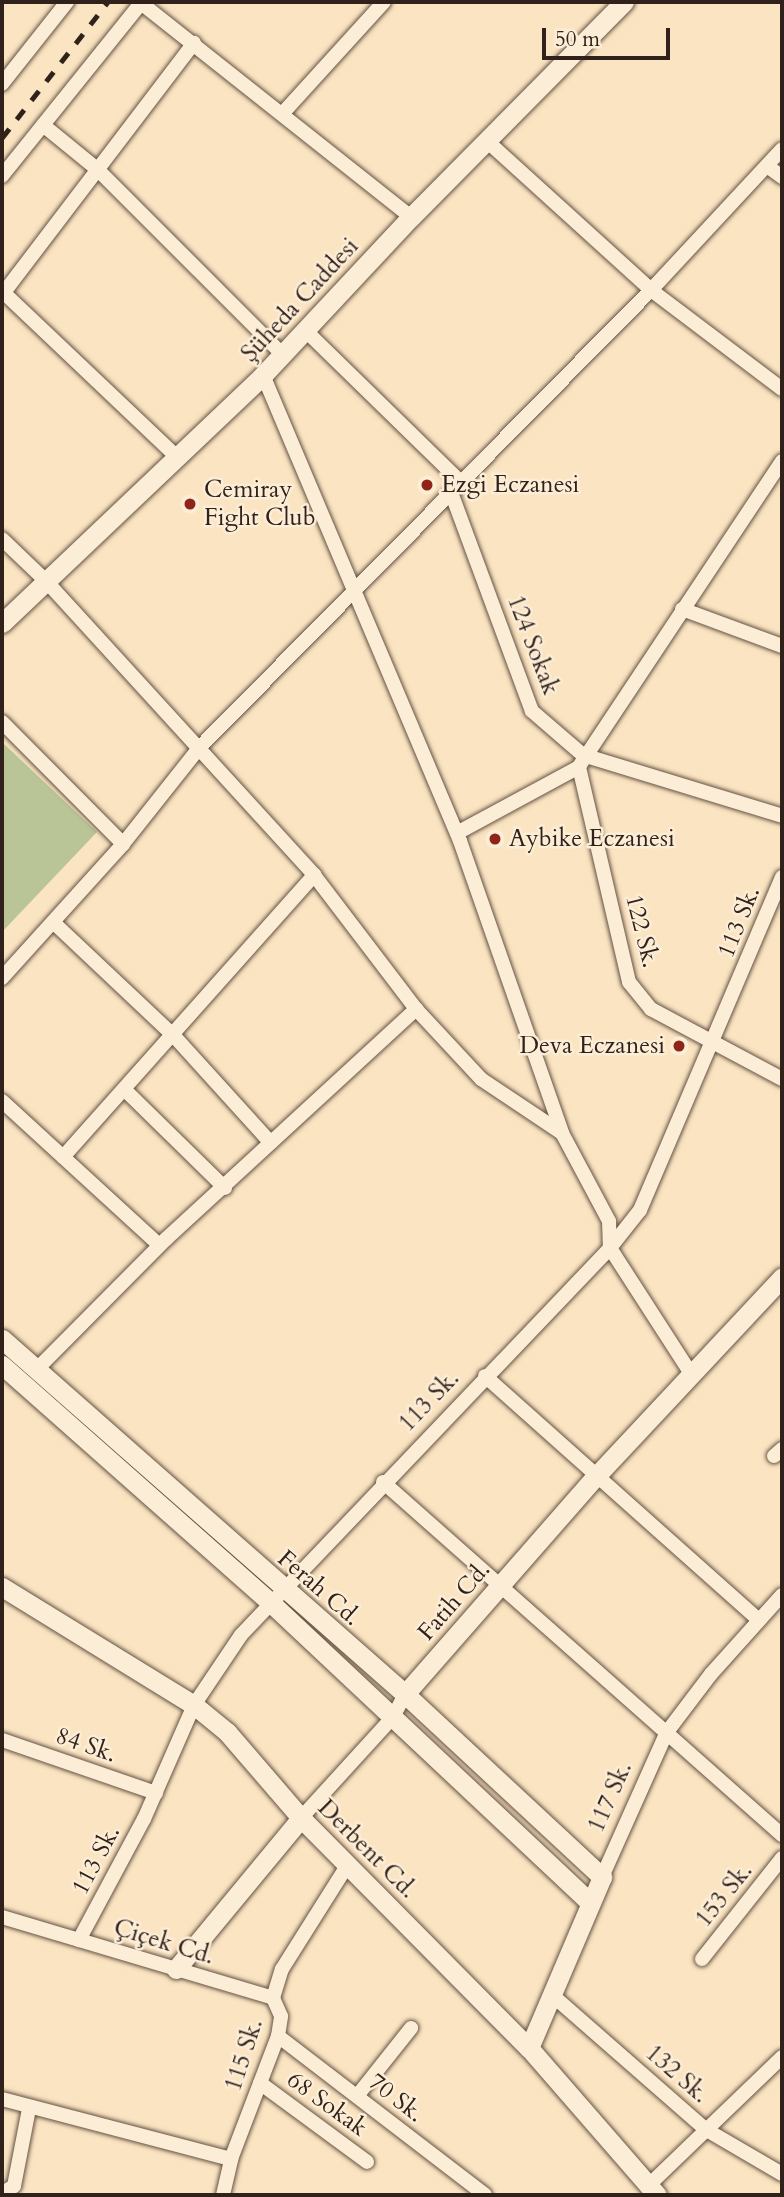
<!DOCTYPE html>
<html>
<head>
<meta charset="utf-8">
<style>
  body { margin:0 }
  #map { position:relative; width:784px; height:2197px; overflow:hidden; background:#fbe4c1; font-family:Cardo,serif }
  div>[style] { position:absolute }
  .green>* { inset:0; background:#b9c597 }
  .roads { filter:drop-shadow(0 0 2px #645244) drop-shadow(0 0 2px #645244) }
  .street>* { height:14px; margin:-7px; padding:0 7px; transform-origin:7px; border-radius:7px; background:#fcedd7 }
  .secondary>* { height:19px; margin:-9.5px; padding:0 9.5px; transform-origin:9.5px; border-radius:9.5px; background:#fcedd7 }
  .rail>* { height:5px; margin-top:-2.5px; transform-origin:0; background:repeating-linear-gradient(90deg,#31211b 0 12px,transparent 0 24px) }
  .dots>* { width:19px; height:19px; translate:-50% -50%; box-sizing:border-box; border:4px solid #fcedd7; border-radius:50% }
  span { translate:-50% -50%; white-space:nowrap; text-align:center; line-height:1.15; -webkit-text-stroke:5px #fcedd7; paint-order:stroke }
  .street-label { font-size:24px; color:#31211b }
  .poi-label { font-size:24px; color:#31211b }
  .left { translate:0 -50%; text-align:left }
  .right { translate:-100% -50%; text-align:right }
  .frame { position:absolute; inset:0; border:4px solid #31211b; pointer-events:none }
  .scale { position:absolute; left:542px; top:28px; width:128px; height:32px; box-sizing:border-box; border:4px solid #31211b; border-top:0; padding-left:9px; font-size:21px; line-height:24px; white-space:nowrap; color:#31211b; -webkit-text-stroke:5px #fcedd7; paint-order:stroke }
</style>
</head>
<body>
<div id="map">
  <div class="green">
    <div style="clip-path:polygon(2px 742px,97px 832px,2px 932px)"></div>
  </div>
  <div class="roads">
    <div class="street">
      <div style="left:141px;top:3px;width:345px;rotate:38.4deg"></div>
      <div style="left:2px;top:84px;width:105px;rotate:-51.6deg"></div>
      <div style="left:282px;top:114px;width:151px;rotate:-47.7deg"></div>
      <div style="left:43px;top:125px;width:70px;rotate:39.2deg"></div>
      <div style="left:97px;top:169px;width:263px;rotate:45deg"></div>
      <div style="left:488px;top:142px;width:220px;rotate:42.2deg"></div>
      <div style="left:651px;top:290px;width:164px;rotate:37.1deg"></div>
      <div style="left:767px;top:166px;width:19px;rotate:36deg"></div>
      <div style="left:2px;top:176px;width:223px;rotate:-51.2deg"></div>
      <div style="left:2px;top:291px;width:241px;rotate:43.5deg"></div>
      <div style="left:2px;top:295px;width:317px;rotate:-52.7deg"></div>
      <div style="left:306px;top:331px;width:219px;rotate:44.3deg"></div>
      <div style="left:263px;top:375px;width:506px;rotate:67.08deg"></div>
      <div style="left:460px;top:841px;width:309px;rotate:70.7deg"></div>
      <div style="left:562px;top:1133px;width:100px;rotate:61.9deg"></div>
      <div style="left:609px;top:1221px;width:27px;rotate:88deg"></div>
      <div style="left:610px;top:1248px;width:148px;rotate:57.2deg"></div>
      <div style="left:782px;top:461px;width:367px;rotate:123.6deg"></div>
      <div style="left:579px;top:767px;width:221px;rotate:76.9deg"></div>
      <div style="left:629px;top:982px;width:35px;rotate:51deg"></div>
      <div style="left:651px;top:1009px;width:149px;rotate:28.1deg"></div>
      <div style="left:452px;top:495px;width:230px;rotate:69.7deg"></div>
      <div style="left:532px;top:711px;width:67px;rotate:40.8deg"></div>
      <div style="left:583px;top:755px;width:208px;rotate:17deg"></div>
      <div style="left:2px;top:539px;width:61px;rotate:43.7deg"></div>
      <div style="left:46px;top:581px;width:398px;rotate:47.6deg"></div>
      <div style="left:314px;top:875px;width:168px;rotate:52.7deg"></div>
      <div style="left:416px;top:1009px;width:96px;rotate:47.1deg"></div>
      <div style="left:481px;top:1079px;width:97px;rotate:33.7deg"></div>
      <div style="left:682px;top:609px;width:107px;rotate:20.3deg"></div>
      <div style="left:2px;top:722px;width:172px;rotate:45.2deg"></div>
      <div style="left:457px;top:833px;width:139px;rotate:-28.4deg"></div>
      <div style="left:53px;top:922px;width:166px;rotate:43.3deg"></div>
      <div style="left:174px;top:1036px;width:144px;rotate:47.8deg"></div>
      <div style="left:2px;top:978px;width:181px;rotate:-47.9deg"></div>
      <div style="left:123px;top:844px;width:122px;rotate:-51.6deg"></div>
      <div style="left:199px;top:748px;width:643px;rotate:-45.38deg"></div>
      <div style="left:651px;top:290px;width:192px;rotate:-47.1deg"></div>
      <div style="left:125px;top:1090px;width:140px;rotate:44.4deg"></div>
      <div style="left:2px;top:1101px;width:213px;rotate:42.5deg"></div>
      <div style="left:63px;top:1157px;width:378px;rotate:-48.3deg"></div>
      <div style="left:37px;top:1369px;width:183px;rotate:-45.2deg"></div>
      <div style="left:166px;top:1239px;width:340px;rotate:-42.6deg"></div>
      <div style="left:485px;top:1376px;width:367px;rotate:41.7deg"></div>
      <div style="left:774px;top:1456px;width:11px;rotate:-41deg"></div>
      <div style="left:383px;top:1482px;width:533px;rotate:41.5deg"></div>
      <div style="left:2px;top:1740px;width:163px;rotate:19deg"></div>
      <div style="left:301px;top:1818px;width:137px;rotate:-47.7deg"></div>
      <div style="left:393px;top:1717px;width:26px;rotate:-62deg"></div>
      <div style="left:602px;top:1877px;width:159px;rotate:-65.9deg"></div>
      <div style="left:667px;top:1732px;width:73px;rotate:-52.8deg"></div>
      <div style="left:711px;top:1674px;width:106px;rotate:-48.1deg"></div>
      <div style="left:2px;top:1917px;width:283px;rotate:16.6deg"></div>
      <div style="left:79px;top:1940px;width:137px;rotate:-61.8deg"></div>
      <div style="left:144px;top:1819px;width:124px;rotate:-66.3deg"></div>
      <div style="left:194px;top:1705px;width:84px;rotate:-56.1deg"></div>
      <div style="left:241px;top:1635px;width:535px;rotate:-46.36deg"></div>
      <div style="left:610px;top:1248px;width:48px;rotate:-51.7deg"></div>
      <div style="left:640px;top:1210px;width:362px;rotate:-66.9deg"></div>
      <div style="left:702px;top:1959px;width:129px;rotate:-51.6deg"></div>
      <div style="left:552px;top:1995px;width:203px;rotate:41.2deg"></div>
      <div style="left:705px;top:2129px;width:89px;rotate:30.3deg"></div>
      <div style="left:278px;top:2036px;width:261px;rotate:37.5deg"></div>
      <div style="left:260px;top:2083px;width:133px;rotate:36.4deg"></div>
      <div style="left:357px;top:2096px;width:87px;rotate:-51.5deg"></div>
      <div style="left:2px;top:2099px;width:237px;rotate:14.7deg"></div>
      <div style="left:648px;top:2186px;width:186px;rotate:-43.9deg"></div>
      <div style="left:2px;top:2193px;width:14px;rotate:-30deg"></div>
      <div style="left:14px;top:2186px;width:78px;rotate:-79deg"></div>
      <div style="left:223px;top:2195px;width:37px;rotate:-77deg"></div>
      <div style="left:231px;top:2159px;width:132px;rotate:-69.1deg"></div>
      <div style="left:278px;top:2036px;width:20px;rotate:-81deg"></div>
      <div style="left:281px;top:2016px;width:20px;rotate:-114deg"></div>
      <div style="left:273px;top:1998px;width:30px;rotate:-73deg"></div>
      <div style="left:282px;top:1969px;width:124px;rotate:-57.8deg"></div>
    </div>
    <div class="secondary">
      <div style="left:2px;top:623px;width:360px;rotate:-43.5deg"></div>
      <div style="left:263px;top:375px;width:216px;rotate:-46.9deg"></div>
      <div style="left:411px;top:217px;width:303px;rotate:-45.3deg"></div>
      <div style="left:2px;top:1339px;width:537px;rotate:41.38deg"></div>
      <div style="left:405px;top:1694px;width:269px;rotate:42.9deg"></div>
      <div style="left:602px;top:1877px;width:186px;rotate:113.1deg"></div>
      <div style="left:2px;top:1365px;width:358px;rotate:41.5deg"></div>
      <div style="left:270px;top:1602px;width:439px;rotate:43.2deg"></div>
      <div style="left:2px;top:1587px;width:225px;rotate:31.6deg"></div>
      <div style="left:194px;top:1705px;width:43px;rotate:39.3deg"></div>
      <div style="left:227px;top:1732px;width:113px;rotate:49.3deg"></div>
      <div style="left:301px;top:1818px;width:324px;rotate:45.3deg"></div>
      <div style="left:529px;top:2048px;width:195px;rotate:49deg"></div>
      <div style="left:405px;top:1694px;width:291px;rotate:-48.8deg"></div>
      <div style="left:597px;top:1475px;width:271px;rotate:-46.9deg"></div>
      <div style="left:176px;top:1969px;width:196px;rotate:-50.4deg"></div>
    </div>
  </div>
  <div class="rail">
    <div style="left:2px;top:138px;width:172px;rotate:-52.1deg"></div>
  </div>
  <div class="dots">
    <div style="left:427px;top:485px;background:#8f2418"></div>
    <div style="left:190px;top:504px;background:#8f2418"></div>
    <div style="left:495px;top:839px;background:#8f2418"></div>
    <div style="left:679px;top:1046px;background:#8f2418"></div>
  </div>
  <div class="street-label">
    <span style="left:300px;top:300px;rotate:-47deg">Şüheda Caddesi</span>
    <span style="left:533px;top:645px;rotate:69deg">124 Sokak</span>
    <span style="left:739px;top:922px;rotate:-68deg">113 Sk.</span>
    <span style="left:642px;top:931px;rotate:76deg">122 Sk.</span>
    <span style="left:429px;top:1401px;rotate:-46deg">113 Sk.</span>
    <span style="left:319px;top:1588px;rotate:41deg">Ferah Cd.</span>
    <span style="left:454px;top:1601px;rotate:-49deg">Fatih Cd.</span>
    <span style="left:86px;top:1745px;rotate:19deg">84 Sk.</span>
    <span style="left:610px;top:1797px;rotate:-66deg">117 Sk.</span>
    <span style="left:367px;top:1849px;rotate:45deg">Derbent Cd.</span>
    <span style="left:96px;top:1860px;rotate:-62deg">113 Sk.</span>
    <span style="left:724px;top:1895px;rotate:-51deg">153 Sk.</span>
    <span style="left:164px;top:1942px;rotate:17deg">Çiçek Cd.</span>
    <span style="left:244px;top:2055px;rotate:-72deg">115 Sk.</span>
    <span style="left:677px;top:2074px;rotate:41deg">132 Sk.</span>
    <span style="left:396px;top:2098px;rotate:38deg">70 Sk.</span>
    <span style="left:327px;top:2104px;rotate:36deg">68 Sokak</span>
  </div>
  <div class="poi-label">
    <span class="left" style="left:441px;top:485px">Ezgi Eczanesi</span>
    <span class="left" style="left:204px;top:504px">Cemiray<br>Fight Club</span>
    <span class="left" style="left:509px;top:839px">Aybike Eczanesi</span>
    <span class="right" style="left:665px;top:1046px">Deva Eczanesi</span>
  </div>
  <div class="frame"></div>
  <div class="scale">50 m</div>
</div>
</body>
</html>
